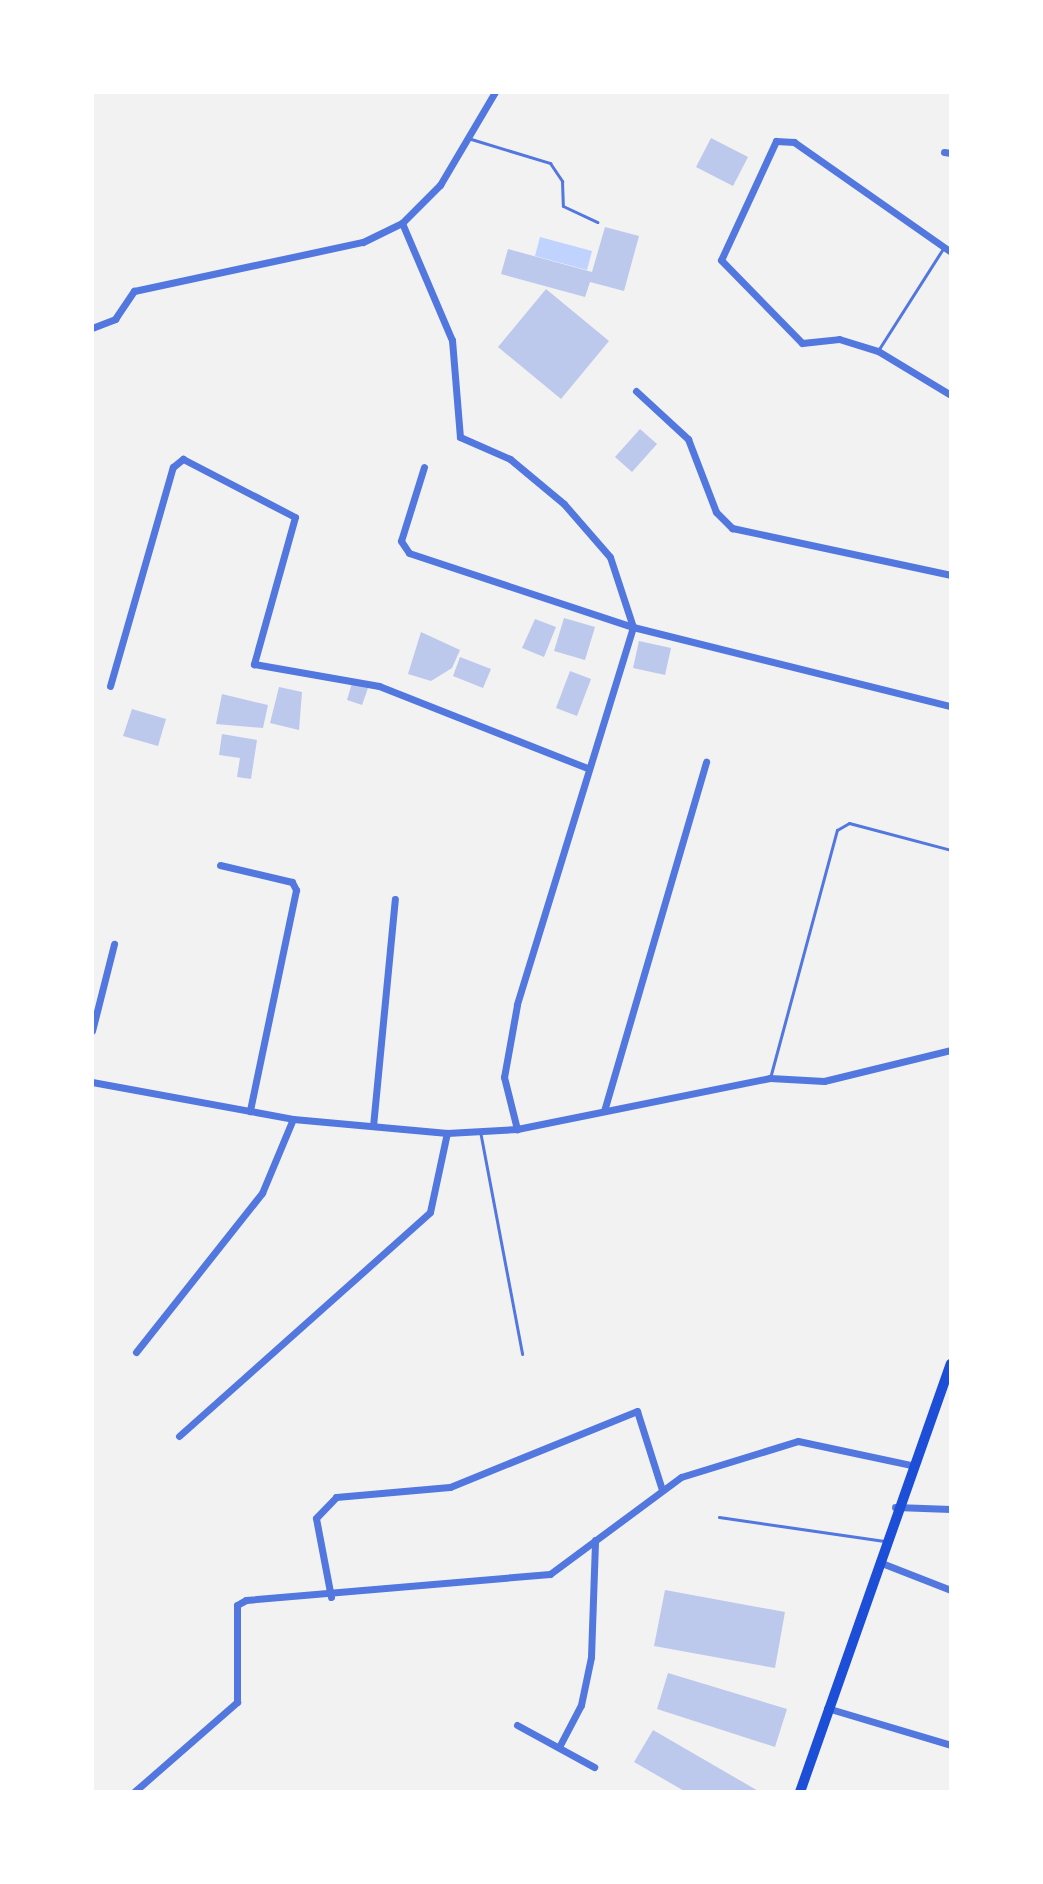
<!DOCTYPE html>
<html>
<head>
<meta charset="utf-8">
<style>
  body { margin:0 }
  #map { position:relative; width:1043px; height:1884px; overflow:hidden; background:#f2f2f2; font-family:Poppins,sans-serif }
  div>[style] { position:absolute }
  .water>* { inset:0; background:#bfd3fe }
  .building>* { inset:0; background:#bdc9ec }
  .service>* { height:3px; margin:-1.5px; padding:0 1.5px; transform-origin:1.5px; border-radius:1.5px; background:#5277de }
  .minor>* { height:7px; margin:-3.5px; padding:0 3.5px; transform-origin:3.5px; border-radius:3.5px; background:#5277de }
  .secondary>* { height:10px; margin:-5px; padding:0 5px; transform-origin:5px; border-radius:5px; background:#1d4ed8 }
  span { translate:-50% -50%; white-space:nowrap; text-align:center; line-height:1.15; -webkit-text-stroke:8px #fff; paint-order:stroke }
  .frame { position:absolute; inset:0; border:94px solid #fff; pointer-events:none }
</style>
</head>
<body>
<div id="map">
  <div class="water">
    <div style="clip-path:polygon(540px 237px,592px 251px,587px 270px,535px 256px)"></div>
  </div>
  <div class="building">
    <div style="clip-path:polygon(711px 138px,748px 157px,733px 186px,696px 167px)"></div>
    <div style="clip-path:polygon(605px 227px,639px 236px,624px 291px,590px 282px,585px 297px,501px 274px,508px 249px,592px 272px)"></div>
    <div style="clip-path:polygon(546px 289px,609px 341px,561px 399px,498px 347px)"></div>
    <div style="clip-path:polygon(640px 429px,657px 444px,632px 472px,615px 457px)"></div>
    <div style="clip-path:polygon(564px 618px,595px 627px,585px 660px,554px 651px)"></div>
    <div style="clip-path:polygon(535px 619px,556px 627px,544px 657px,522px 648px)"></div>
    <div style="clip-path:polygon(421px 632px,460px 650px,452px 668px,431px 681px,408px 674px)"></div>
    <div style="clip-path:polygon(639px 641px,671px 648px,665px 675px,633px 668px)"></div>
    <div style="clip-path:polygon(460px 657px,491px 669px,483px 688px,453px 676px)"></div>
    <div style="clip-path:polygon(570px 671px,591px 679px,577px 716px,556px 708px)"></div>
    <div style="clip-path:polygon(352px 683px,368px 688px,362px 705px,347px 700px)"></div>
    <div style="clip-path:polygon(279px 687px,302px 692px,299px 730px,270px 723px)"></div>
    <div style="clip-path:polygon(222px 694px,268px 705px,263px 728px,216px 724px)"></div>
    <div style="clip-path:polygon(132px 709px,166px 719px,158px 746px,123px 736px)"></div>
    <div style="clip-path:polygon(222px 734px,257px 740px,251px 779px,237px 777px,240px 758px,219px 755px)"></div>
    <div style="clip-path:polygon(665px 1590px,785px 1612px,775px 1668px,654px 1646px)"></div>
    <div style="clip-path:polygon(668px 1673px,787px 1709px,775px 1747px,657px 1709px)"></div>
    <div style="clip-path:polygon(653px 1730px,760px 1792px,686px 1792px,634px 1762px)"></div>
  </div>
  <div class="service">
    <div style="left:471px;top:139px;width:83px;rotate:16.9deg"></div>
    <div style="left:550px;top:163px;width:22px;rotate:56deg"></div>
    <div style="left:562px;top:181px;width:25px;rotate:88deg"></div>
    <div style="left:563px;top:206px;width:38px;rotate:25deg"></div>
    <div style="left:879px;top:349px;width:121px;rotate:-57.5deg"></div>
    <div style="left:770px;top:1078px;width:257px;rotate:-74.9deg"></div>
    <div style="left:837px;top:830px;width:14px;rotate:-30deg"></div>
    <div style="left:849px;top:823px;width:106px;rotate:14.8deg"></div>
    <div style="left:480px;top:1131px;width:227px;rotate:79.3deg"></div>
    <div style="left:719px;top:1517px;width:167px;rotate:8.3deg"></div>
  </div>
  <div class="minor">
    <div style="left:944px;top:152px;width:7px;rotate:8deg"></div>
    <div style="left:402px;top:223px;width:127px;rotate:66.9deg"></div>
    <div style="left:452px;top:340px;width:97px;rotate:85.3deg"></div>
    <div style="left:460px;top:437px;width:55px;rotate:23.7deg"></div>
    <div style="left:510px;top:459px;width:70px;rotate:39.8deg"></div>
    <div style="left:564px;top:504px;width:70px;rotate:49deg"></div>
    <div style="left:610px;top:557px;width:74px;rotate:71.8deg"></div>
    <div style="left:633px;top:627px;width:395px;rotate:107.1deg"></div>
    <div style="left:517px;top:1005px;width:73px;rotate:100.2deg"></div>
    <div style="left:504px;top:1077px;width:54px;rotate:76deg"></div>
    <div style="left:951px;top:252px;width:192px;rotate:-145deg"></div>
    <div style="left:794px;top:142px;width:18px;rotate:-177deg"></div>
    <div style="left:776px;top:141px;width:131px;rotate:114.8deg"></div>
    <div style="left:721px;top:260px;width:116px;rotate:45.7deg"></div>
    <div style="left:802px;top:343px;width:37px;rotate:-6deg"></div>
    <div style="left:839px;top:339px;width:41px;rotate:17.1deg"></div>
    <div style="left:878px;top:351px;width:85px;rotate:31.1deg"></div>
    <div style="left:92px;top:328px;width:25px;rotate:-21deg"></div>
    <div style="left:115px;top:319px;width:34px;rotate:-56deg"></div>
    <div style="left:134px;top:291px;width:234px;rotate:-12.1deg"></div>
    <div style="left:363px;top:242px;width:43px;rotate:-26deg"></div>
    <div style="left:402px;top:223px;width:54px;rotate:-45deg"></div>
    <div style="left:440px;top:185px;width:108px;rotate:-59.4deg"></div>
    <div style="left:636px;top:391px;width:71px;rotate:42.7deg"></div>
    <div style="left:688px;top:439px;width:78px;rotate:69deg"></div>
    <div style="left:716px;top:512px;width:23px;rotate:45deg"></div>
    <div style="left:732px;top:528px;width:224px;rotate:12.1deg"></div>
    <div style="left:424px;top:467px;width:77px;rotate:107.3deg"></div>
    <div style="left:401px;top:541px;width:14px;rotate:56deg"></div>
    <div style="left:409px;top:553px;width:236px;rotate:18.3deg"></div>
    <div style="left:633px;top:627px;width:328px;rotate:14deg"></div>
    <div style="left:110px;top:686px;width:228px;rotate:-74deg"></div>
    <div style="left:173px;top:467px;width:13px;rotate:-39deg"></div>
    <div style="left:183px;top:459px;width:126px;rotate:27.4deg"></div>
    <div style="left:295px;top:517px;width:153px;rotate:105.6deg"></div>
    <div style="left:254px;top:664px;width:127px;rotate:10deg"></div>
    <div style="left:379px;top:686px;width:224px;rotate:21.5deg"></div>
    <div style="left:220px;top:865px;width:74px;rotate:13.3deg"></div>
    <div style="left:292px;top:882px;width:9px;rotate:63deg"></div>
    <div style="left:296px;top:890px;width:226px;rotate:101.8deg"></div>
    <div style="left:92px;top:1031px;width:90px;rotate:-75.8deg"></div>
    <div style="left:92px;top:1082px;width:204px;rotate:10.4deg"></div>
    <div style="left:293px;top:1119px;width:155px;rotate:5.2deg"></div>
    <div style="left:447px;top:1133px;width:70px;rotate:-3.3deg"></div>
    <div style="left:517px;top:1129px;width:258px;rotate:-11.4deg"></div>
    <div style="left:770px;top:1078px;width:54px;rotate:3.2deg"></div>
    <div style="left:824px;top:1081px;width:131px;rotate:-13.7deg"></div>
    <div style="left:604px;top:1111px;width:364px;rotate:-73.7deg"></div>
    <div style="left:373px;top:1126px;width:228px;rotate:-84.5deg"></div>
    <div style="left:136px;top:1352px;width:203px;rotate:-51.6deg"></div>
    <div style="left:262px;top:1193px;width:80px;rotate:-67.3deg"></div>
    <div style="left:179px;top:1436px;width:336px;rotate:-41.7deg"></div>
    <div style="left:430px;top:1212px;width:81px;rotate:-77.9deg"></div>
    <div style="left:895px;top:1507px;width:56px;rotate:2deg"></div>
    <div style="left:879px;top:1562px;width:77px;rotate:21.3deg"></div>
    <div style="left:331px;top:1597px;width:80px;rotate:-100.8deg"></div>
    <div style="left:316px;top:1518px;width:29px;rotate:-46deg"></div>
    <div style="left:336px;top:1497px;width:114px;rotate:-5deg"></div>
    <div style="left:450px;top:1487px;width:202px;rotate:-22.1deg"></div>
    <div style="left:637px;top:1411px;width:83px;rotate:72.4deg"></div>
    <div style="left:827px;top:1708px;width:129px;rotate:16.6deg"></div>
    <div style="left:517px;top:1725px;width:88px;rotate:28.6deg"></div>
    <div style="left:559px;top:1747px;width:47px;rotate:-62.4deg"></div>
    <div style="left:581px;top:1705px;width:49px;rotate:-78.2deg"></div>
    <div style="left:591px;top:1657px;width:117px;rotate:-88deg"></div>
    <div style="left:134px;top:1792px;width:137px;rotate:-41.1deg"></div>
    <div style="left:237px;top:1702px;width:97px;rotate:-90deg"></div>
    <div style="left:237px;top:1605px;width:10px;rotate:-29deg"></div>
    <div style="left:246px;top:1600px;width:305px;rotate:-4.9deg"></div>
    <div style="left:550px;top:1574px;width:163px;rotate:-36.5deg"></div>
    <div style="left:681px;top:1477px;width:122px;rotate:-17.1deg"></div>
    <div style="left:798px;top:1441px;width:116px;rotate:12deg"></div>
  </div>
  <div class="secondary">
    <div style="left:800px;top:1792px;width:454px;rotate:-70.6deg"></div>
  </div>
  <div class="frame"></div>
</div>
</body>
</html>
